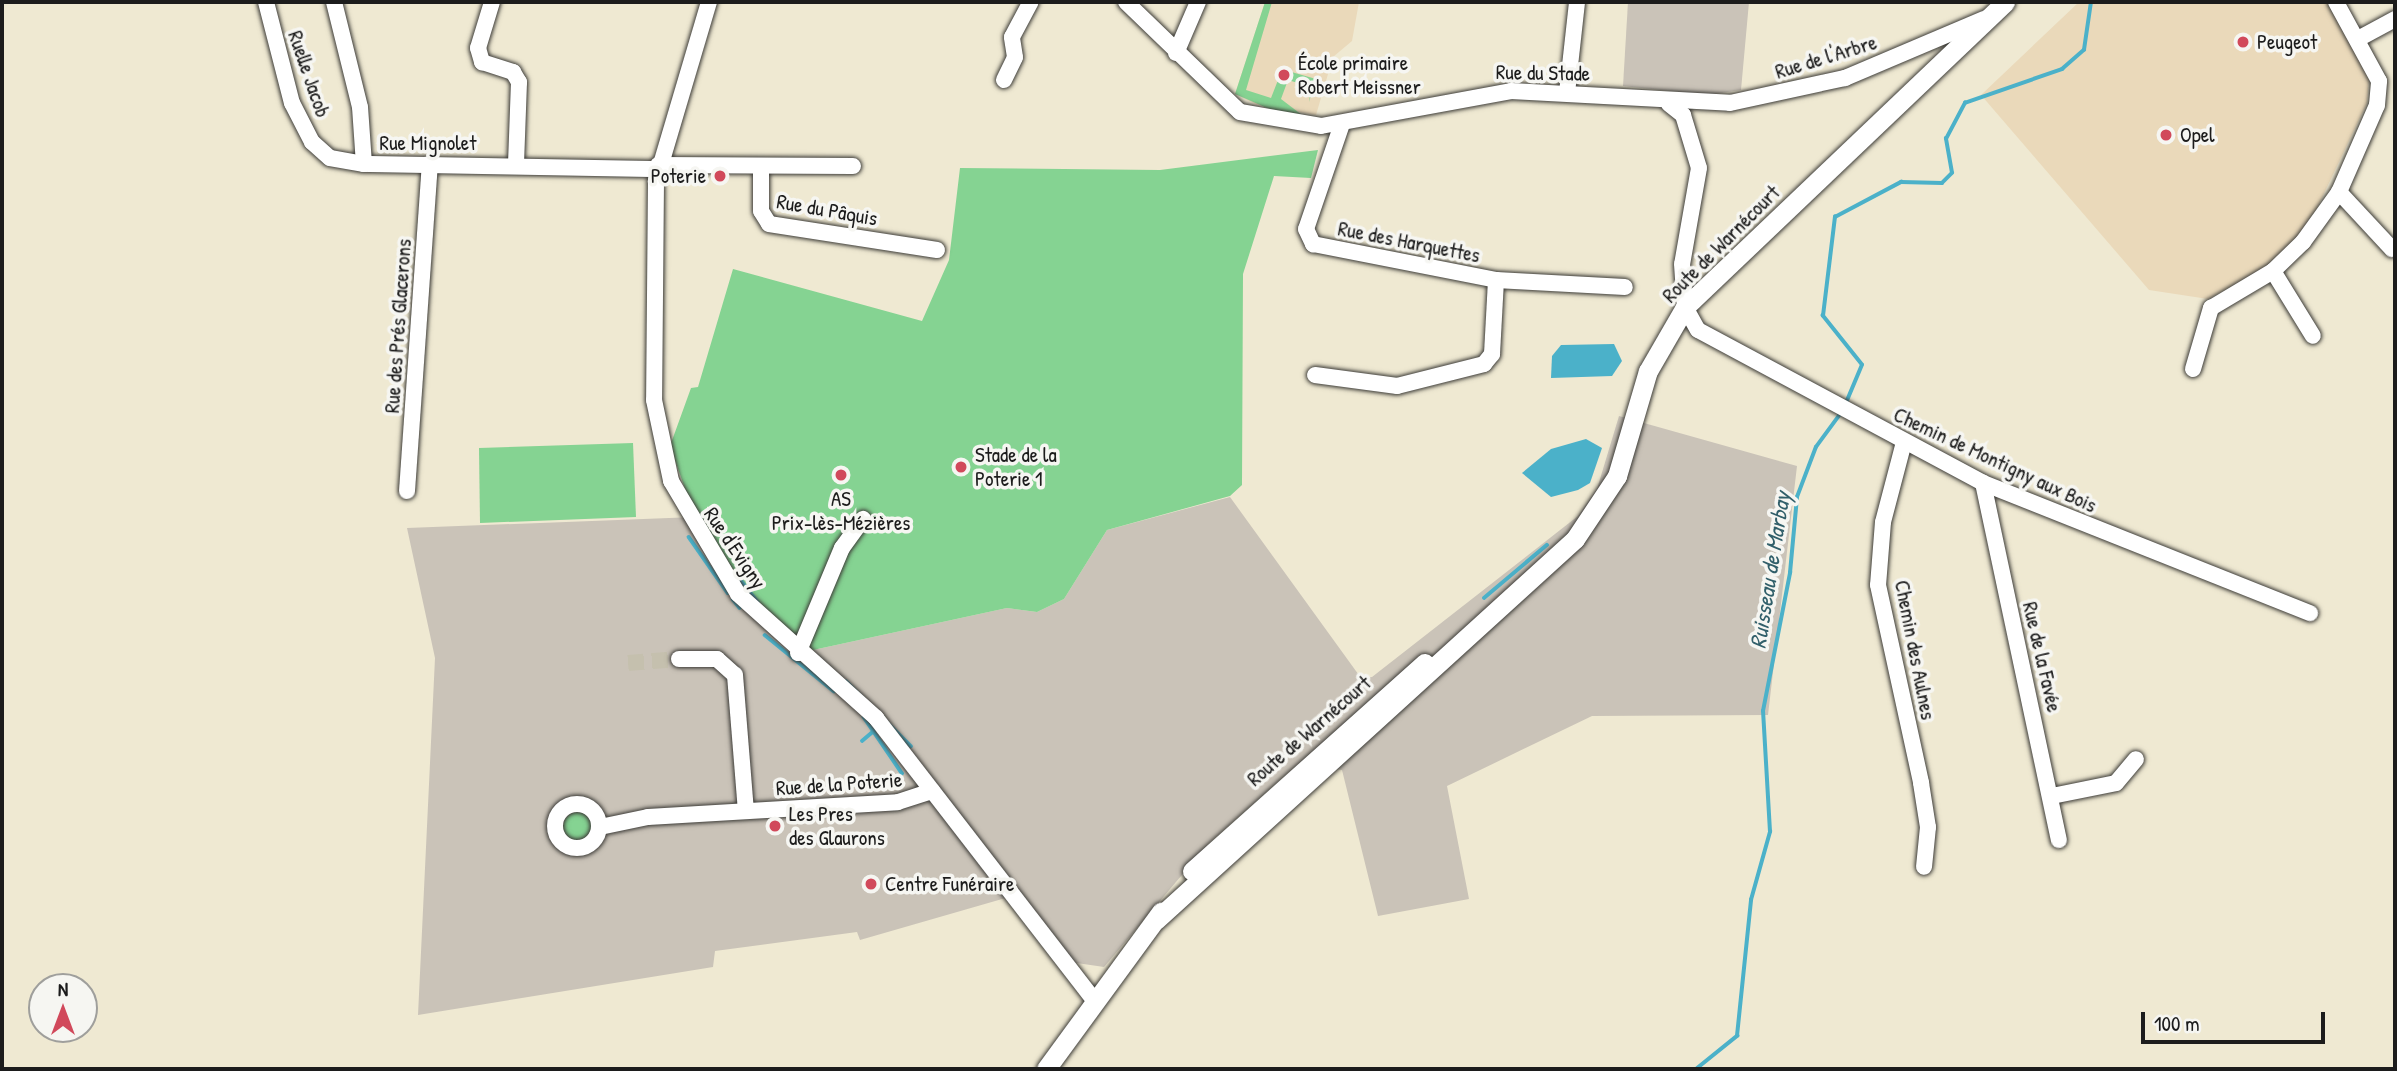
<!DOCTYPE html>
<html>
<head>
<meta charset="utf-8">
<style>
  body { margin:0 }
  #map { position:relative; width:2397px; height:1071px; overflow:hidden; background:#efe9d2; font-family:"Patrick Hand",sans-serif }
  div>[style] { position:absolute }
  .built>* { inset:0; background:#ead9ba }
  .industrial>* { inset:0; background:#cac3b8 }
  .green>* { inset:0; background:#85d392 }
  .round { border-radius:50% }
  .water>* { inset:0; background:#4bb1c9 }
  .stream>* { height:3.5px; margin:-1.75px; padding:0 1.75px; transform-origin:1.75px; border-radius:1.75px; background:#4bb1c9 }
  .minor-tunnel>* { height:16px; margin-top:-8px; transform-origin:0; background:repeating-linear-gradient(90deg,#c5c0ae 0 16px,transparent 0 24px) }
  .roads { filter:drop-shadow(0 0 2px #3c3b37) drop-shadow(0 0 2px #3c3b37) }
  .minor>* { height:16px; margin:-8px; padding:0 8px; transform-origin:8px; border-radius:8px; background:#fff }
  .minor>.ring { margin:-8px; padding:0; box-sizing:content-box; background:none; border:16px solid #fff; border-radius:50% }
  .major>* { height:19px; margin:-9.5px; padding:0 9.5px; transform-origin:9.5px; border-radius:9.5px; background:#fff }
  .dots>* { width:19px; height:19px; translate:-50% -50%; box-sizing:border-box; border:4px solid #f6f6f2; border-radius:50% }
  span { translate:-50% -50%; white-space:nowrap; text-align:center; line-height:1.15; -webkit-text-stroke:7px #f6f6f2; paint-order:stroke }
  .poi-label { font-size:21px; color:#1c1c1c }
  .left { translate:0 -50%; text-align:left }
  .right { translate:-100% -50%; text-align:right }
  .street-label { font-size:21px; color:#1c1c1c }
  .water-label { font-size:23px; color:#315f6a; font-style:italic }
  .frame { position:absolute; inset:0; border:4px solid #1c1c1c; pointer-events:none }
  .north { position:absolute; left:28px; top:973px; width:70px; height:70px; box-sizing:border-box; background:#f6f6f2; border:2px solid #9f9f9c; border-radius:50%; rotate:0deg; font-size:19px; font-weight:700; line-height:28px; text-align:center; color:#1c1c1c }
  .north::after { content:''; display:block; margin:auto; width:24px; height:32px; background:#d1495b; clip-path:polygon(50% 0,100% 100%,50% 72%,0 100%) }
  .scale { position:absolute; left:2141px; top:1012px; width:184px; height:32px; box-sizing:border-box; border:4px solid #1c1c1c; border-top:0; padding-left:9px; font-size:21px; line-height:24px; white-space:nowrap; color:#1c1c1c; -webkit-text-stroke:5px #f6f6f2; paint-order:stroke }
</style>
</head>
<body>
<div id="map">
  <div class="built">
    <div style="clip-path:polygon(1265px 2px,1359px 2px,1352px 41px,1333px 57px,1316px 115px,1257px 105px,1235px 94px)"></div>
    <div style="clip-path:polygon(2079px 2px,2328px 2px,2369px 79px,2367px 103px,2309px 225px,2275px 263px,2208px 299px,2149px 290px,1981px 95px)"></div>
  </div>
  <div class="industrial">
    <div style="clip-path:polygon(1628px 2px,1749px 2px,1741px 90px,1708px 95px,1623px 86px)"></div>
    <div style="clip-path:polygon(1619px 416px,1797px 466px,1768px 715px,1592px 716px,1447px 786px,1469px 899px,1378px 916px,1342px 770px,1298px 764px,1209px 843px,1104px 967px,1070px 962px,1016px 895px,860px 940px,857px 932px,715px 951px,713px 967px,418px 1015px,435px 658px,407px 528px,695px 517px,813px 650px,1007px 608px,1037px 612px,1064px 599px,1107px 530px,1230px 497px,1361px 678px,1372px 677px,1578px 516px,1597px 489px)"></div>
  </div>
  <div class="green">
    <div style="clip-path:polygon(1265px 2px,1272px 2px,1246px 90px,1271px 98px,1280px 75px,1288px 71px,1316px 79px,1309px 102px,1311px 87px,1288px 80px,1281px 99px,1302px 115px,1276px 112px,1235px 94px)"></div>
    <div style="clip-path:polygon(1318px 150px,1311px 178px,1274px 176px,1243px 274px,1242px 485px,1230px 496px,1107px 530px,1064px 599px,1037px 612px,1007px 608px,813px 650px,795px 641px,732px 576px,695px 517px,670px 446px,691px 388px,698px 387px,733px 269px,922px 321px,949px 260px,960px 168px,1160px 170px)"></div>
    <div style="clip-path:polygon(633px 443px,636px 517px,480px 523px,479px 448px)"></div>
    <div class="round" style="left:563px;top:812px;width:30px;height:30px"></div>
  </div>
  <div class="water">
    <div style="clip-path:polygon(1614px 344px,1622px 361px,1612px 376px,1551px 378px,1552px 356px,1561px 345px)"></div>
    <div style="clip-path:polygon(1586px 439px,1602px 448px,1590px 483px,1578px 490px,1551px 497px,1522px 473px,1551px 449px)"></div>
  </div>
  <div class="stream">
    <div style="left:1846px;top:403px;width:41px;rotate:-67.2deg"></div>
    <div style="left:1862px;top:365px;width:63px;rotate:-128.5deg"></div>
    <div style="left:1823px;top:316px;width:100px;rotate:-83.1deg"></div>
    <div style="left:1835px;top:217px;width:75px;rotate:-27.9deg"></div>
    <div style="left:1901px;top:182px;width:41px;rotate:1.4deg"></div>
    <div style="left:1942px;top:183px;width:14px;rotate:-45deg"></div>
    <div style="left:1952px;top:173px;width:35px;rotate:-100deg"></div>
    <div style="left:1946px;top:139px;width:41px;rotate:-62.2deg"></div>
    <div style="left:1965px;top:103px;width:103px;rotate:-19.3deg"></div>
    <div style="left:2062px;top:69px;width:29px;rotate:-41deg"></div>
    <div style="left:2084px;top:50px;width:49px;rotate:-81.7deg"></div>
    <div style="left:689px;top:537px;width:68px;rotate:55.1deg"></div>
    <div style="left:736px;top:574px;width:36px;rotate:52deg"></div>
    <div style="left:1484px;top:598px;width:82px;rotate:-40.1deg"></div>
    <div style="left:733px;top:599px;width:11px;rotate:52deg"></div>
    <div style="left:765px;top:635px;width:89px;rotate:39.1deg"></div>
    <div style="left:846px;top:681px;width:92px;rotate:45deg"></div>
    <div style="left:864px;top:717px;width:68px;rotate:55.8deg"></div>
    <div style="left:862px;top:741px;width:16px;rotate:-40deg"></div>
    <div style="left:1696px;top:1069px;width:53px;rotate:-38.8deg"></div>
    <div style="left:1737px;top:1036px;width:137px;rotate:-84.1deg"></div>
    <div style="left:1751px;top:900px;width:71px;rotate:-74.4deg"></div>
    <div style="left:1770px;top:832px;width:121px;rotate:-93.3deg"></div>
    <div style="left:1763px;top:711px;width:141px;rotate:-78.9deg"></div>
    <div style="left:1790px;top:573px;width:76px;rotate:-84.7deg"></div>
    <div style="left:1797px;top:497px;width:53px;rotate:-69.2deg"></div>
    <div style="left:1816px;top:447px;width:42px;rotate:-53.7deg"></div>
  </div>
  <div class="minor-tunnel">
    <div style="left:628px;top:663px;width:51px;rotate:-4.5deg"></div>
  </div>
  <div class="roads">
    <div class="minor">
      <div style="left:266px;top:2px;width:104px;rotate:75.6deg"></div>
      <div style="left:292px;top:103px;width:44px;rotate:62.9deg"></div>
      <div style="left:312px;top:142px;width:24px;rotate:42deg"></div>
      <div style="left:330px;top:158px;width:35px;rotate:10deg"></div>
      <div style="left:334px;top:2px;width:108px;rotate:76.1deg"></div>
      <div style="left:360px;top:107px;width:57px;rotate:86deg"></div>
      <div style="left:364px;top:164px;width:293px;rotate:1deg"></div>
      <div style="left:492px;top:2px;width:48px;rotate:106.9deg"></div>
      <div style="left:478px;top:48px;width:15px;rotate:74deg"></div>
      <div style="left:482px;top:62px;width:33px;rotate:18deg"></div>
      <div style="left:513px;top:72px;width:12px;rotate:59deg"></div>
      <div style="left:519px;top:82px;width:83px;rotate:92.1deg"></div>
      <div style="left:709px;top:2px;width:187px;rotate:106.5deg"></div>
      <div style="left:656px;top:181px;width:219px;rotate:90.5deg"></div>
      <div style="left:654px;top:400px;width:83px;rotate:78.1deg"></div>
      <div style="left:671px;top:481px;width:131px;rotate:59.3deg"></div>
      <div style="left:738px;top:594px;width:186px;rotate:41.9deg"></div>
      <div style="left:876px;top:718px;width:356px;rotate:52.3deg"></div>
      <div style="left:1126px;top:2px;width:158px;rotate:44deg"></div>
      <div style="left:1240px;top:112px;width:82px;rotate:9.8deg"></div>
      <div style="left:1321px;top:126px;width:193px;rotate:-10.4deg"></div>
      <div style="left:1511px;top:91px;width:219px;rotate:3.1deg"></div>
      <div style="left:1730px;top:103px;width:118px;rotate:-12.3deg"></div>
      <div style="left:1845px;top:78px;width:151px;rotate:-23deg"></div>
      <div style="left:2358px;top:39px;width:42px;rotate:-28.4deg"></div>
      <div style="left:1176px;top:53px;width:56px;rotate:-66.7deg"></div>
      <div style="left:1004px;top:80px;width:25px;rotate:-64deg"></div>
      <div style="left:1015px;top:57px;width:20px;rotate:-99deg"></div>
      <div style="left:1012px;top:37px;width:40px;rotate:-62deg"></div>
      <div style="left:1567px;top:93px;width:92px;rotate:-83.7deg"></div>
      <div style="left:1669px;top:104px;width:18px;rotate:38deg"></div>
      <div style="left:1683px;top:115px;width:55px;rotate:73.2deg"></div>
      <div style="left:1699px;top:168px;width:97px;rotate:100deg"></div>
      <div style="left:1682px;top:264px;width:43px;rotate:86deg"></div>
      <div style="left:1685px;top:307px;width:26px;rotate:61deg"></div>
      <div style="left:1698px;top:330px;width:323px;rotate:28.2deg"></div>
      <div style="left:1983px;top:483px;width:352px;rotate:21.7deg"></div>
      <div style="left:1342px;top:124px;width:111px;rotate:108.9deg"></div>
      <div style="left:1306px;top:229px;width:17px;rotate:65deg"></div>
      <div style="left:1313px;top:244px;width:187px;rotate:11.1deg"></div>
      <div style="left:1496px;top:280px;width:129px;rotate:3.1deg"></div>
      <div style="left:658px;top:165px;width:195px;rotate:0.3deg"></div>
      <div style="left:761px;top:166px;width:45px;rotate:90deg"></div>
      <div style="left:761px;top:211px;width:15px;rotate:58deg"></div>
      <div style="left:769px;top:224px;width:170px;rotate:8.8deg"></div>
      <div style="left:2339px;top:192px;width:78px;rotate:47.1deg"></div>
      <div style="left:2273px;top:271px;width:76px;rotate:58.4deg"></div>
      <div style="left:2193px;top:369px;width:64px;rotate:-73.6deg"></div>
      <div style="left:2211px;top:308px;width:72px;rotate:-30.8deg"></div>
      <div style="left:2273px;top:271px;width:42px;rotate:-44deg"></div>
      <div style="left:2303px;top:242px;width:62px;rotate:-54.2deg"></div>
      <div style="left:2339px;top:192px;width:95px;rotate:-66.4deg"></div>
      <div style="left:2377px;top:105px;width:24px;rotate:-85deg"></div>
      <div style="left:2379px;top:81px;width:90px;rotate:-118.6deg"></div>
      <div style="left:1315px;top:375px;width:83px;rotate:7.6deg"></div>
      <div style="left:1397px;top:386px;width:90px;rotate:-14.2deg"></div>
      <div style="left:1484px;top:364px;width:13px;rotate:-51deg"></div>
      <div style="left:1492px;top:354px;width:74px;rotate:-86.9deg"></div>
      <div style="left:1904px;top:442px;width:83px;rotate:104.7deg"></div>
      <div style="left:1883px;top:522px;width:63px;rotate:94.5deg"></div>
      <div style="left:1878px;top:585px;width:203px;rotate:77.7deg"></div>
      <div style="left:1921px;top:783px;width:45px;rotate:81deg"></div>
      <div style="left:1928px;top:827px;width:40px;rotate:95.7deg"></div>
      <div style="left:1983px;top:483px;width:365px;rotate:78deg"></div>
      <div style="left:407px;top:491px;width:328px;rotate:-86deg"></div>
      <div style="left:798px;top:653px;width:114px;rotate:-67.3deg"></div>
      <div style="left:842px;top:548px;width:36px;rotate:-54deg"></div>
      <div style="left:679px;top:659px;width:38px"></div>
      <div style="left:717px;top:659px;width:24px;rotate:42deg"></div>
      <div style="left:735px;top:675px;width:136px;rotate:85.4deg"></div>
      <div style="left:2052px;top:796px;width:65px;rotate:-11.5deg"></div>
      <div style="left:2116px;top:783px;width:31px;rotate:-50deg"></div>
      <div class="ring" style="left:555px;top:804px;width:28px;height:28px"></div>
      <div style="left:600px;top:827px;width:49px;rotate:-11.8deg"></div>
      <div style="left:648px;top:817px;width:250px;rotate:-3.4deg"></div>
      <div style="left:898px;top:802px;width:36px;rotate:-18deg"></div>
    </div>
    <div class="major">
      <div style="left:1192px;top:871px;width:312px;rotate:-41.8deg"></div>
      <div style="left:1156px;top:920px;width:566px;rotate:-42.28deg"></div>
      <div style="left:1575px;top:539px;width:76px;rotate:-56.3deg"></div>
      <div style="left:1617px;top:476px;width:109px;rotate:-73.6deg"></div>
      <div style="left:1648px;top:371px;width:74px;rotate:-60deg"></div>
      <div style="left:1685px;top:307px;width:442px;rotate:-43.6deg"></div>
      <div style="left:1046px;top:1069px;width:195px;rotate:-53.8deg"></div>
    </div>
  </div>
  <div class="dots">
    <div style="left:2243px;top:42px;background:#d1495b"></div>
    <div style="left:1284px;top:75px;background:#d1495b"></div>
    <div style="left:2166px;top:135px;background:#d1495b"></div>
    <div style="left:720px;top:176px;background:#d1495b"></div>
    <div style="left:961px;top:467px;background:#d1495b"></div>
    <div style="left:841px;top:475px;background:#d1495b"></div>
    <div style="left:775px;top:826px;background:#d1495b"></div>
    <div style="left:871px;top:884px;background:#d1495b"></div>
  </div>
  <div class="poi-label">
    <span class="left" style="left:2257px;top:42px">Peugeot</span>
    <span class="left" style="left:1298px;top:75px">École primaire<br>Robert Meissner</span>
    <span class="left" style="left:2180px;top:135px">Opel</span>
    <span class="right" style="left:706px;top:176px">Poterie</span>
    <span class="left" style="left:975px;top:467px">Stade de la<br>Poterie 1</span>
    <span style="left:841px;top:511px">AS<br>Prix-lès-Mézières</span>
    <span class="left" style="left:789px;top:826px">Les Pres<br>des Glaurons</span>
    <span class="left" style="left:885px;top:884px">Centre Funéraire</span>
  </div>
  <div class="street-label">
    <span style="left:1826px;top:57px;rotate:-17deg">Rue de l'Arbre</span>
    <span style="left:1543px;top:73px;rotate:1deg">Rue du Stade</span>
    <span style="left:309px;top:74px;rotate:71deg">Ruelle Jacob</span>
    <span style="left:428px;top:143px">Rue Mignolet</span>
    <span style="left:827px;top:210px;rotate:10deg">Rue du Pâquis</span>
    <span style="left:1409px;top:242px;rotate:11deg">Rue des Harquettes</span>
    <span style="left:1721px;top:244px;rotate:-45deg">Route de Warnécourt</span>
    <span style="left:398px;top:326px;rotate:-86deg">Rue des Prés Glacerons</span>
    <span style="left:1995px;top:460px;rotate:25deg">Chemin de Montigny aux Bois</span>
    <span style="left:735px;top:548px;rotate:56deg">Rue d'Evigny</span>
    <span style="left:1915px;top:650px;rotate:79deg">Chemin des Aulnes</span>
    <span style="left:2042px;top:657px;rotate:77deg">Rue de la Favée</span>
    <span style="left:1309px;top:731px;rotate:-41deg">Route de Warnécourt</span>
    <span style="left:839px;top:784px;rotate:-4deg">Rue de la Poterie</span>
  </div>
  <div class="water-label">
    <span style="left:1770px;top:570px;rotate:-81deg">Ruisseau de Marbay</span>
  </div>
  <div class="frame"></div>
  <div class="north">N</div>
  <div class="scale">100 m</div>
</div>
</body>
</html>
